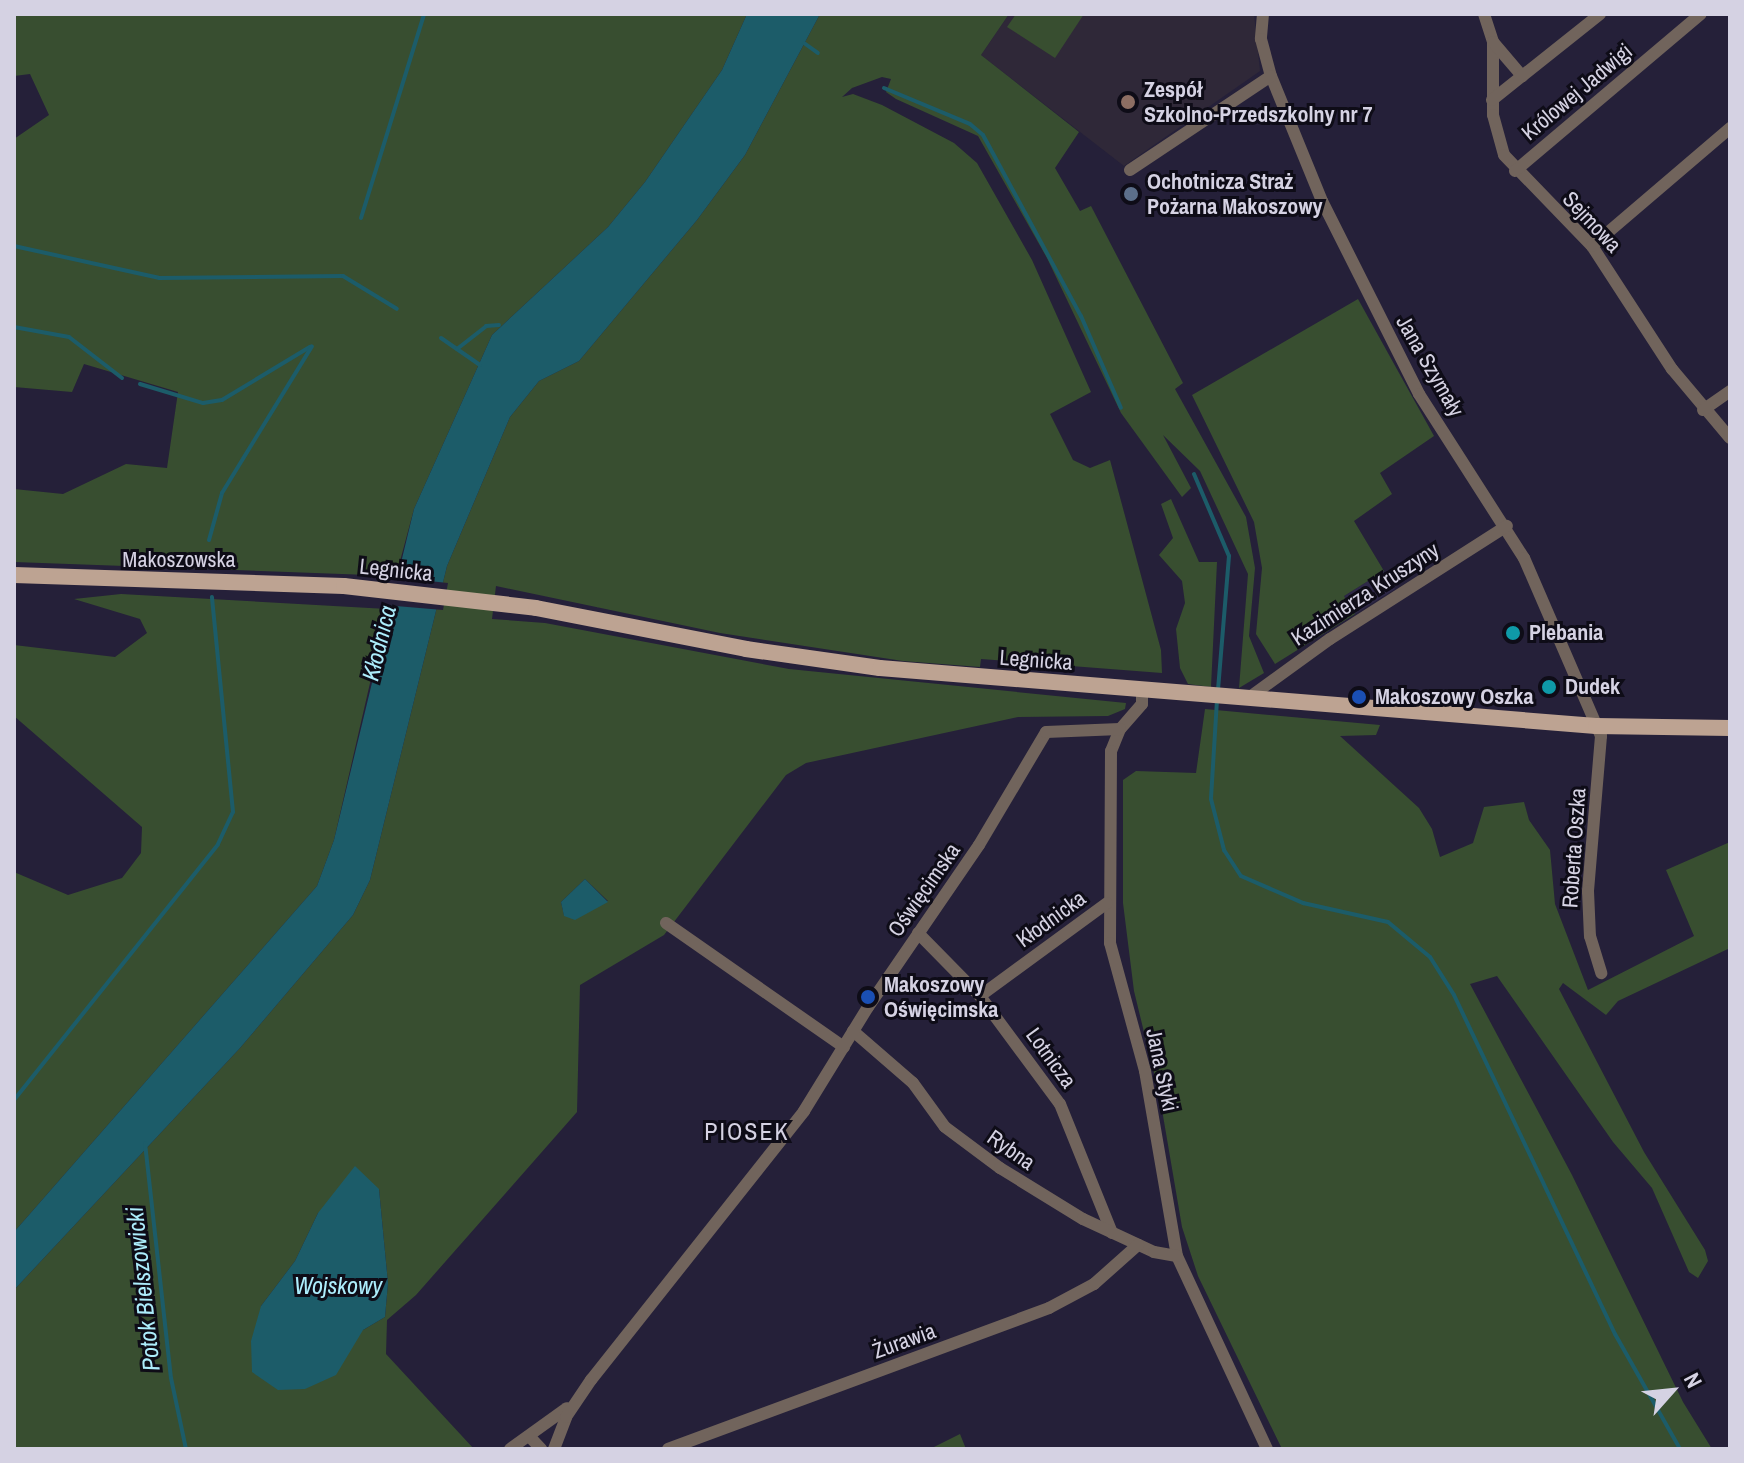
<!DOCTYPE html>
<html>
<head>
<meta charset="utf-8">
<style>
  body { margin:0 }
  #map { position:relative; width:1744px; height:1463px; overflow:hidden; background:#252039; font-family:"Archivo Narrow",sans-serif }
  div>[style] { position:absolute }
  .built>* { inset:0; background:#2e2847 }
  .education>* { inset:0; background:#2f2838 }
  .green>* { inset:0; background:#384e30 }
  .water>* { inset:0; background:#1c5c69 }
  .pier>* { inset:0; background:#252039 }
  .stream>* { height:4px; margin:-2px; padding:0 2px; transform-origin:2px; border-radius:2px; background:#1c5c69 }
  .minor>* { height:12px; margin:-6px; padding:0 6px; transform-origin:6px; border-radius:6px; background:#71645c }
  .major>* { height:16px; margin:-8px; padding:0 8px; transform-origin:8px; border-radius:8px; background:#bda392 }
  .dots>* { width:22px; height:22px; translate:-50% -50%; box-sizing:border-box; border:4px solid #0e0c17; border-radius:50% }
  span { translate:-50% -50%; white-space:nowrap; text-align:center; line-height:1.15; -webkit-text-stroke:6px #0e0c17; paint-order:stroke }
  .poi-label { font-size:22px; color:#d5d2e3; font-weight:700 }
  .left { translate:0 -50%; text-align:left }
  .street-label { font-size:22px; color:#d5d2e3 }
  .water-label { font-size:24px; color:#adedfc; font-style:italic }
  .neighbourhood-label { font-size:24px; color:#d5d2e3; letter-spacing:2px }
  .frame { position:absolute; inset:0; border:16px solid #d5d2e3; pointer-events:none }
  .north { position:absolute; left:1632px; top:1351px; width:80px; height:80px; -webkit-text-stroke:6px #0e0c17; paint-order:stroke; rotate:63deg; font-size:22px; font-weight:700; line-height:32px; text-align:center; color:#d5d2e3 }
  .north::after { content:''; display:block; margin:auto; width:28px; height:36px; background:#d5d2e3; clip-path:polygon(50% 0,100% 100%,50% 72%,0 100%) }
</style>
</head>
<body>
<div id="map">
  <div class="built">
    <div style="clip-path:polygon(1384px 571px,1395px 589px,1355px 614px,1344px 596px)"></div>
  </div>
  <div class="education">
    <div style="clip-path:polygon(1009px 14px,1254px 14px,1260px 71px,1124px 166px,981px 55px)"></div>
  </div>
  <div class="green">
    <div style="clip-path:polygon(14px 14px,747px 14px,722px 70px,645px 182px,608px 227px,492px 335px,414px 509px,396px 576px,14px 562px,14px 489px,63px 494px,126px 464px,167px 468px,178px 392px,84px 364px,72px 392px,14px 387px,14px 139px,49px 115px,30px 74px,14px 76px)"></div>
    <div style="clip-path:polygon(evenodd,820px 14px,1009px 14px,981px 55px,1079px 132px,1055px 168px,1080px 211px,1091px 206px,1183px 383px,1175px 389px,1246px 517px,1255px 568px,1249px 636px,1264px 673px,1239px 688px,1248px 574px,1200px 471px,1163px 435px,1191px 488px,1182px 497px,1121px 413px,1047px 258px,978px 136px,896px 99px,886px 92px,891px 79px,882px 77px,852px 88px,842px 97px,853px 94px,882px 105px,954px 143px,977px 163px,1032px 260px,1091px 392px,1050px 414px,1073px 460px,1090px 468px,1110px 460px,1161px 650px,1162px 673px,981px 659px,980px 667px,903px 661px,720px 633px,496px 586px,492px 619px,545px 623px,789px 669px,1126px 703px,1125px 709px,1108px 716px,1018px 717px,806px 763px,786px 775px,664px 935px,580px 985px,577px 1112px,416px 1295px,387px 1320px,386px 1354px,474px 1449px,14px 1449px,14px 1290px,240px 1048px,353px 915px,370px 880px,447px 566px,510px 417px,539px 381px,579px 361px,697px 220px,745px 155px,820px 14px,585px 879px,608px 901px,564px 915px,561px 902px,585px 879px,820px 14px,379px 1189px,388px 1283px,385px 1317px,363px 1330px,261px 1306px,295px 1261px,318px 1213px,379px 1189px)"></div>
    <div style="clip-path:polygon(1016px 14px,1084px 14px,1055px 58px,1007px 27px)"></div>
    <div style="clip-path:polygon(1358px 299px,1434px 436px,1380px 473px,1392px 494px,1354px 521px,1384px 571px,1344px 596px,1355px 614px,1275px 664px,1256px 634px,1262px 568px,1254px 522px,1192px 395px)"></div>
    <div style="clip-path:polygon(1171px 499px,1199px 562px,1217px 562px,1211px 687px,1188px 684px,1180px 668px,1176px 629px,1185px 603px,1182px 581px,1159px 555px,1173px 538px,1161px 504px)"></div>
    <div style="clip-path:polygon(121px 594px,387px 609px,334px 840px,317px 886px,14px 1232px,14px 872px,68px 895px,122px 878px,141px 853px,142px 827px,14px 716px,14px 645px,115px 657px,147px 633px,140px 619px,74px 599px)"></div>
    <div style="clip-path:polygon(1205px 709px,1380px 725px,1376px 735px,1340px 736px,1419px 808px,1432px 829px,1440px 857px,1473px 843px,1484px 807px,1524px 802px,1529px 820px,1550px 850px,1555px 904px,1588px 990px,1694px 936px,1666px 870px,1730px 842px,1730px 948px,1618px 1001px,1606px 1015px,1563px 983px,1559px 989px,1644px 1152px,1705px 1250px,1708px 1261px,1698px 1278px,1689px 1272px,1652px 1188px,1613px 1142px,1497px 976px,1470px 984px,1572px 1175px,1683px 1402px,1712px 1449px,1282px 1449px,1198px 1276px,1182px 1227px,1160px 1098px,1134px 991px,1123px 903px,1123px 780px,1136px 771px,1196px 773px)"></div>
    <div style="clip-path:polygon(960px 1434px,966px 1449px,930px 1449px)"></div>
  </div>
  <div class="water">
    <div style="clip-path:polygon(747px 14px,820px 14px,745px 155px,697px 220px,579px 361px,539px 381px,510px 417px,447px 566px,370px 880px,353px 915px,240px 1048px,14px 1290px,14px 1232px,317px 886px,334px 840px,414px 509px,492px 335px,608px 227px,645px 182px,722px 70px)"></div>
    <div style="clip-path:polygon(585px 879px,608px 902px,575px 920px,564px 916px,561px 902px)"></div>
    <div style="clip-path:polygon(355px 1166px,379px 1189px,388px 1283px,385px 1317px,363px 1330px,336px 1375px,305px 1389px,278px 1390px,252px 1372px,251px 1341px,261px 1306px,295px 1261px,318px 1213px)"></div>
  </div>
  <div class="pier">
    <div style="clip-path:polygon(391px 577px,448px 583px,443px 610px,384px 605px)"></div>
  </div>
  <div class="stream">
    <div style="left:804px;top:43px;width:17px;rotate:36deg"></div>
    <div style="left:884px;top:88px;width:93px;rotate:22.7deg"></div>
    <div style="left:970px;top:124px;width:17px;rotate:40deg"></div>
    <div style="left:983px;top:135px;width:206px;rotate:61.6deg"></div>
    <div style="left:1081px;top:316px;width:100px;rotate:66.5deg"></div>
    <div style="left:361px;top:218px;width:214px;rotate:-72.8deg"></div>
    <div style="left:14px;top:246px;width:148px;rotate:12.4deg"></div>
    <div style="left:159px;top:278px;width:184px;rotate:-0.6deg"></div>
    <div style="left:343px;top:276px;width:63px;rotate:31.4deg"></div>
    <div style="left:14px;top:327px;width:56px;rotate:10.3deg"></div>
    <div style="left:69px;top:337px;width:67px;rotate:37.7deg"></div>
    <div style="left:441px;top:338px;width:47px;rotate:34.7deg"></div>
    <div style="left:457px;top:349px;width:37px;rotate:-38deg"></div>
    <div style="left:486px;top:326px;width:13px;rotate:-4deg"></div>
    <div style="left:140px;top:384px;width:66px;rotate:16.8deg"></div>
    <div style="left:203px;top:403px;width:19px;rotate:-9deg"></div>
    <div style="left:222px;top:400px;width:103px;rotate:-31.1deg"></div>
    <div style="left:1194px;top:474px;width:89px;rotate:66.9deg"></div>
    <div style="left:1229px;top:556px;width:135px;rotate:94.7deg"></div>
    <div style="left:209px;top:540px;width:49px;rotate:-74.5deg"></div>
    <div style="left:222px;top:493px;width:172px;rotate:-58.5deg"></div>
    <div style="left:1217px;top:700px;width:99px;rotate:93.5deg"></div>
    <div style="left:1211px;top:799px;width:53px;rotate:75.7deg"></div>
    <div style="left:1224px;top:850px;width:31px;rotate:57deg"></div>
    <div style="left:1241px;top:876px;width:68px;rotate:23.5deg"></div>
    <div style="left:1303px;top:903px;width:87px;rotate:12.6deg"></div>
    <div style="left:1388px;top:922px;width:55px;rotate:39.8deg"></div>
    <div style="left:1430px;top:957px;width:45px;rotate:57.7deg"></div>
    <div style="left:1454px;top:995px;width:375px;rotate:64.6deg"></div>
    <div style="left:1615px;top:1334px;width:132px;rotate:60.5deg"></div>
    <div style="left:14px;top:1100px;width:327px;rotate:-51.4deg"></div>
    <div style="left:218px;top:844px;width:35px;rotate:-65deg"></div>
    <div style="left:233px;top:812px;width:216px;rotate:-95.6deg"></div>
    <div style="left:145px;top:1143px;width:236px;rotate:83.7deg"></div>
    <div style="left:171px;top:1378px;width:73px;rotate:78.1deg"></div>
  </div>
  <div class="minor">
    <div style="left:1263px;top:14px;width:25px;rotate:95deg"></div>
    <div style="left:1261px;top:39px;width:38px;rotate:75deg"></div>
    <div style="left:1271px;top:76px;width:135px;rotate:67.8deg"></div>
    <div style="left:1322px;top:201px;width:216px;rotate:63.3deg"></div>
    <div style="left:1419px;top:394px;width:195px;rotate:57.4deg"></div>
    <div style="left:1524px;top:558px;width:194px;rotate:66.6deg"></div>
    <div style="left:1601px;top:736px;width:156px;rotate:94.8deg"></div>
    <div style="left:1588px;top:891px;width:45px;rotate:87.5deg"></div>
    <div style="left:1590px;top:936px;width:39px;rotate:73deg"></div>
    <div style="left:1484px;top:14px;width:29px;rotate:72deg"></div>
    <div style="left:1493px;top:42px;width:73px;rotate:90deg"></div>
    <div style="left:1493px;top:115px;width:41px;rotate:74.6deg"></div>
    <div style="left:1504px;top:155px;width:127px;rotate:46deg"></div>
    <div style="left:1592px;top:246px;width:147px;rotate:57deg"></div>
    <div style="left:1672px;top:369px;width:90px;rotate:50deg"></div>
    <div style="left:1493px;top:42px;width:45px;rotate:49.5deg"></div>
    <div style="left:1492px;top:100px;width:138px;rotate:-38.5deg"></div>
    <div style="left:1130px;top:170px;width:169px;rotate:-33.7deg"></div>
    <div style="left:1515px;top:171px;width:243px;rotate:-40.2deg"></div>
    <div style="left:1592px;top:246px;width:182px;rotate:-40.5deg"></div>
    <div style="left:1703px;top:410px;width:33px;rotate:-35deg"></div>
    <div style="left:1142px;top:690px;width:14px;rotate:90deg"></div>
    <div style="left:1142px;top:704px;width:33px;rotate:131deg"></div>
    <div style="left:1120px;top:729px;width:24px;rotate:112deg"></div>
    <div style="left:1111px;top:751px;width:192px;rotate:90.3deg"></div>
    <div style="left:1110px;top:943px;width:133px;rotate:74.7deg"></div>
    <div style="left:1145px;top:1071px;width:188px;rotate:80.2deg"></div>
    <div style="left:1177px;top:1256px;width:213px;rotate:65deg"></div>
    <div style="left:1247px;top:699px;width:102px;rotate:-35.9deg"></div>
    <div style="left:1330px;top:639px;width:210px;rotate:-32.6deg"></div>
    <div style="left:666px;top:923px;width:217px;rotate:34.9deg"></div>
    <div style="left:918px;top:933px;width:88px;rotate:45.5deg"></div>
    <div style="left:980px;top:996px;width:134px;rotate:53.5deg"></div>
    <div style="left:1060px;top:1104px;width:139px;rotate:68deg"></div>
    <div style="left:980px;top:996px;width:157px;rotate:-36.2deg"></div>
    <div style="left:853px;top:1031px;width:79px;rotate:40.9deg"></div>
    <div style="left:913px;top:1083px;width:54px;rotate:54deg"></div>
    <div style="left:945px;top:1127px;width:69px;rotate:36.7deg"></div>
    <div style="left:1000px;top:1168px;width:97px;rotate:31.6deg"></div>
    <div style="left:1083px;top:1219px;width:78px;rotate:24.9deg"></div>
    <div style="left:1154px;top:1252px;width:23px;rotate:10deg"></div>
    <div style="left:529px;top:1436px;width:18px;rotate:47deg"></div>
    <div style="left:510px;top:1449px;width:70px;rotate:-35.7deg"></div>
    <div style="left:554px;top:1449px;width:34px;rotate:-69deg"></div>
    <div style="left:566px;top:1417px;width:45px;rotate:-56deg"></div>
    <div style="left:591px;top:1380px;width:343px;rotate:-51.6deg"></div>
    <div style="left:804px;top:1111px;width:122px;rotate:-58.4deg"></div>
    <div style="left:868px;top:1007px;width:196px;rotate:-55.6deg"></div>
    <div style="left:979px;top:845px;width:131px;rotate:-59.3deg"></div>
    <div style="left:1046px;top:732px;width:74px;rotate:-2.3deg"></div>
    <div style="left:668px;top:1449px;width:406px;rotate:-20.3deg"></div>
    <div style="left:1049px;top:1308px;width:51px;rotate:-28.1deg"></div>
    <div style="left:1094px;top:1284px;width:59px;rotate:-41.6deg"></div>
  </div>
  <div class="major">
    <div style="left:14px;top:575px;width:330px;rotate:1.9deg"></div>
    <div style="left:344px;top:586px;width:193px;rotate:6.5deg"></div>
    <div style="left:536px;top:608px;width:214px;rotate:11deg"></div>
    <div style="left:746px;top:649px;width:135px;rotate:8.1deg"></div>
    <div style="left:880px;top:668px;width:718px;rotate:4.63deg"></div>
    <div style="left:1596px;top:726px;width:134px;rotate:0.9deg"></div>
  </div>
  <div class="dots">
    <div style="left:1128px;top:102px;background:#8d6e63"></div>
    <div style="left:1131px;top:194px;background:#5c6f8a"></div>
    <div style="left:1513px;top:633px;background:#0f9aa8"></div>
    <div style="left:1549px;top:687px;background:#0f9aa8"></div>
    <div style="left:1359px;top:697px;background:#1a4fb4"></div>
    <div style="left:868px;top:997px;background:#1a4fb4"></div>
  </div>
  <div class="poi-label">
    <span class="left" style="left:1144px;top:102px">Zespół<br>Szkolno-Przedszkolny nr 7</span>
    <span class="left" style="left:1147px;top:194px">Ochotnicza Straż<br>Pożarna Makoszowy</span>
    <span class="left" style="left:1529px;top:633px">Plebania</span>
    <span class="left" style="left:1565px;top:687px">Dudek</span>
    <span class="left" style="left:1375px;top:697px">Makoszowy Oszka</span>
    <span class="left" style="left:884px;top:997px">Makoszowy<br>Oświęcimska</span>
  </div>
  <div class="street-label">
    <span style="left:1577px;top:92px;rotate:-40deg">Królowej Jadwigi</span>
    <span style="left:1592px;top:222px;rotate:47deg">Sejmowa</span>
    <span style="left:1430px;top:366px;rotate:60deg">Jana Szymały</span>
    <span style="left:179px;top:560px">Makoszowska</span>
    <span style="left:396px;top:570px;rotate:6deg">Legnicka</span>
    <span style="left:1365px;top:594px;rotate:-33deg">Kazimierza Kruszyny</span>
    <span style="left:1036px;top:660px;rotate:4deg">Legnicka</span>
    <span style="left:1574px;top:848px;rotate:-86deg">Roberta Oszka</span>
    <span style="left:924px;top:890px;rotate:-55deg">Oświęcimska</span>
    <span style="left:1051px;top:919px;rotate:-36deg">Kłodnicka</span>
    <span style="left:1051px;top:1058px;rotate:54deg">Lotnicza</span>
    <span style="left:1162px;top:1070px;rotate:78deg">Jana Styki</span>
    <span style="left:1011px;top:1150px;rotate:35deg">Rybna</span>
    <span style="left:904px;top:1341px;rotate:-20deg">Żurawia</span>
  </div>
  <div class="water-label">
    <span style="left:379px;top:643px;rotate:-76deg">Kłodnica</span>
    <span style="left:338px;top:1286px">Wojskowy</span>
    <span style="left:143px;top:1289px;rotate:-96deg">Potok Bielszowicki</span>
  </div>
  <div class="neighbourhood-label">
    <span style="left:747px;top:1132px">PIOSEK</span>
  </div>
  <div class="frame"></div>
  <div class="north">N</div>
</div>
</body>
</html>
